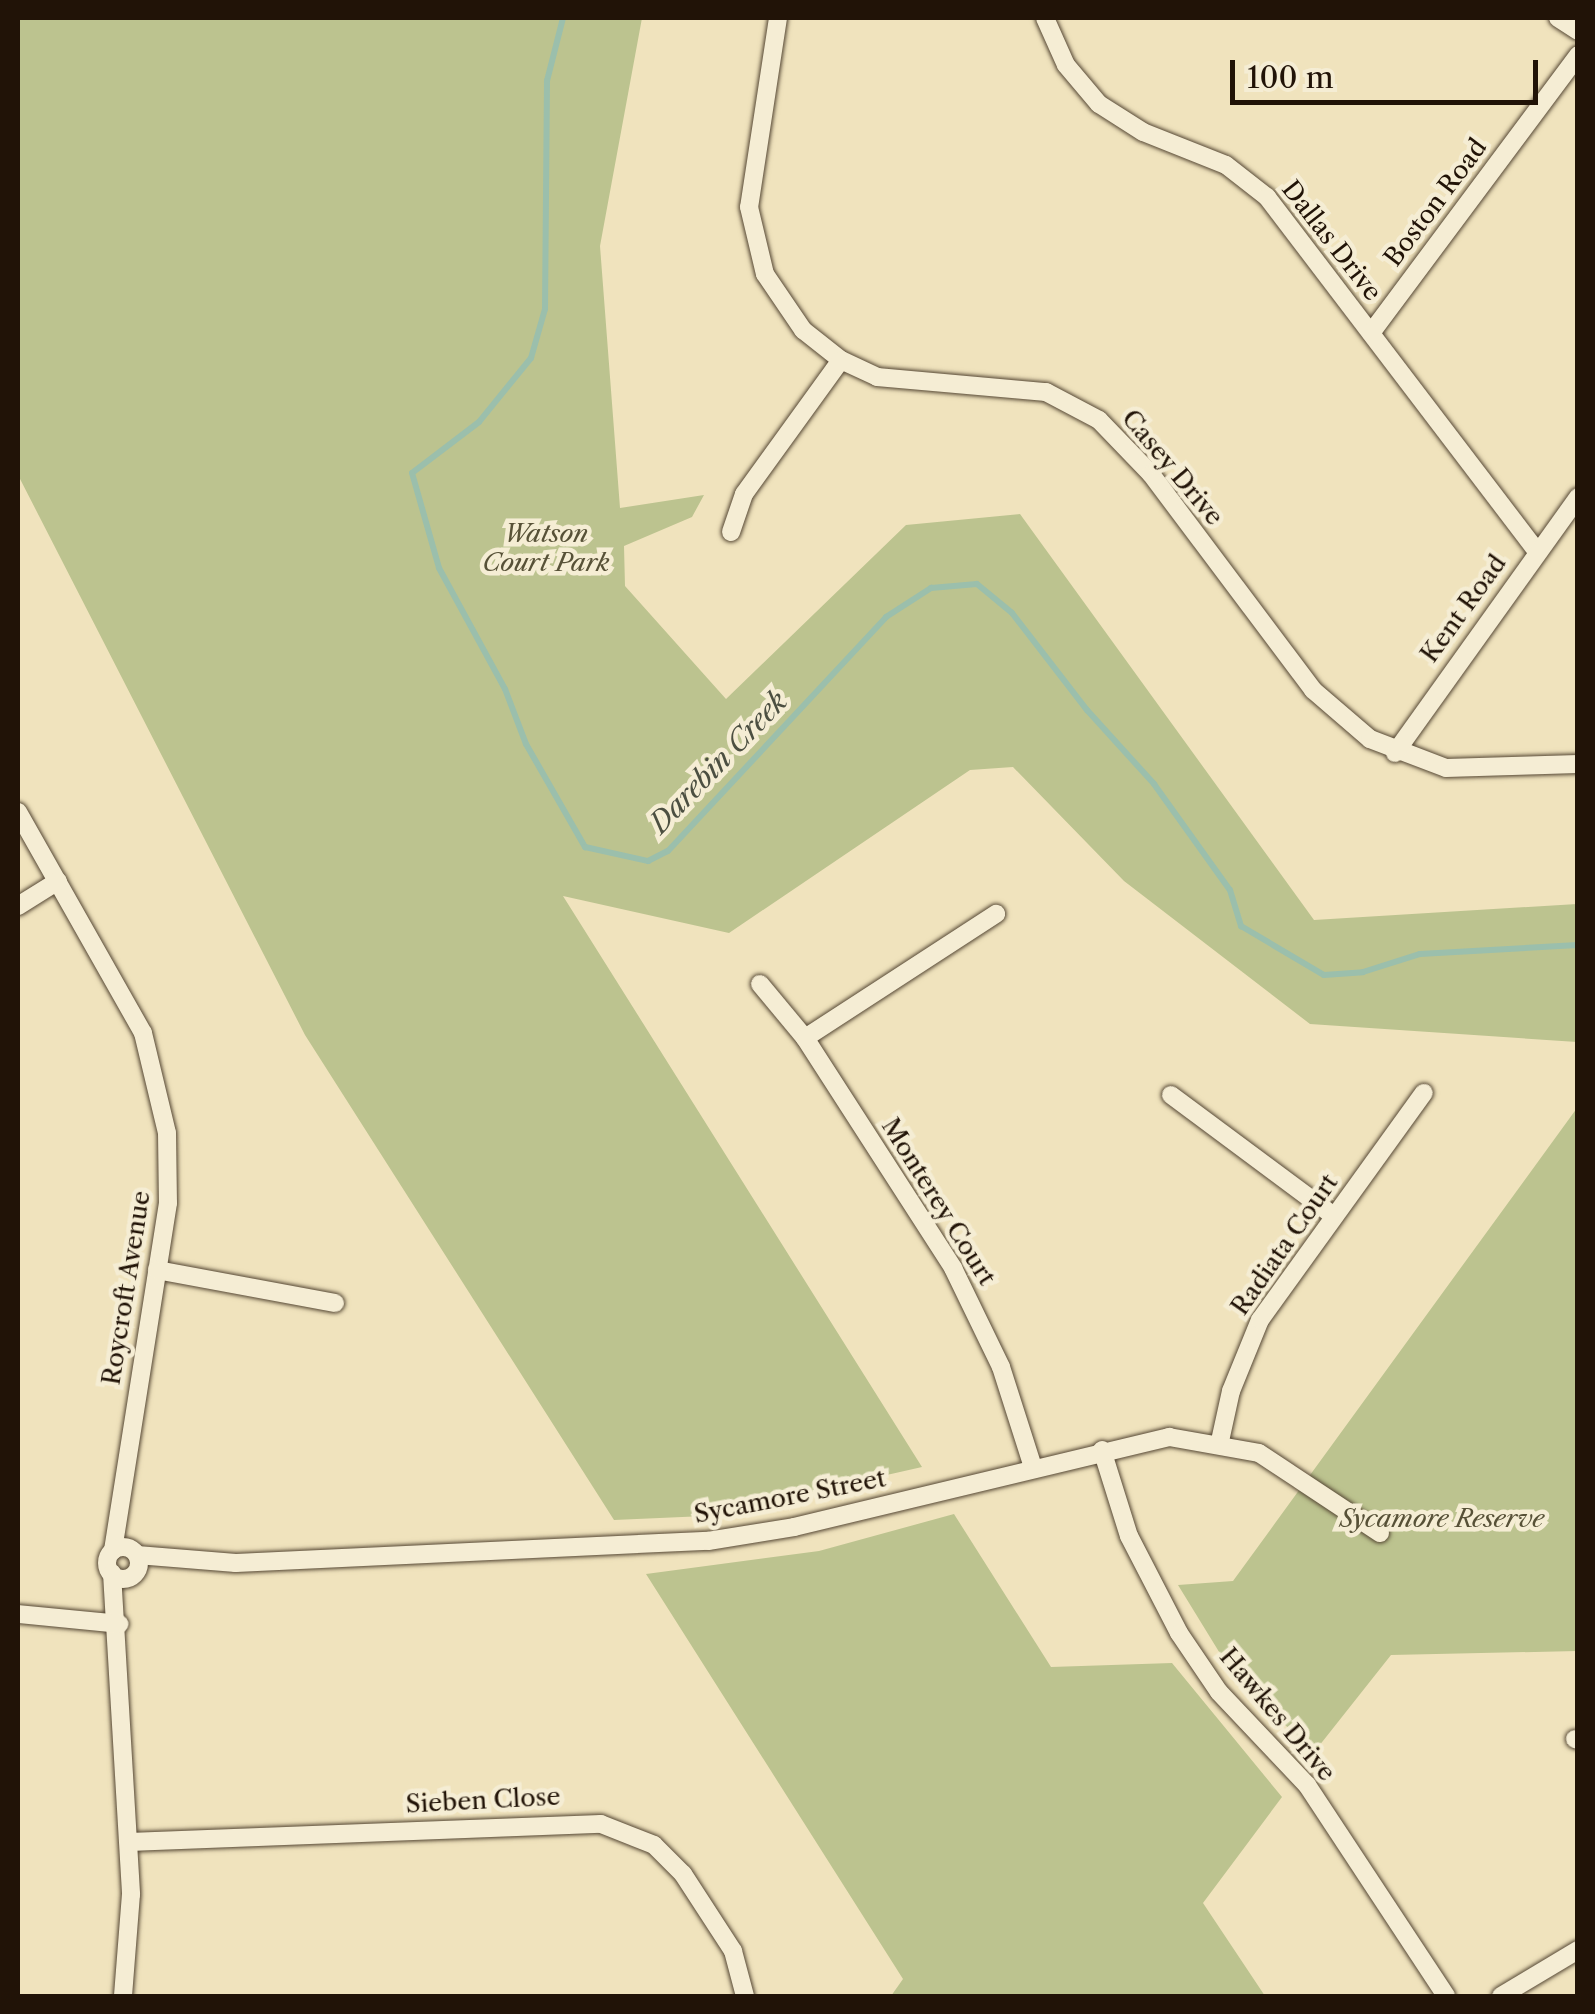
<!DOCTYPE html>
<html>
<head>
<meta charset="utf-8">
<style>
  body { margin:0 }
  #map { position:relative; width:1595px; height:2014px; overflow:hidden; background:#f0e3bd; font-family:"Libre Caslon Text",serif }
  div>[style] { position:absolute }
  .green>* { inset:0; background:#bcc38f }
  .stream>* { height:6px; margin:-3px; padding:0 3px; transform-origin:3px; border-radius:3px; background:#9bbfac }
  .roads { filter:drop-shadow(0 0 2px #554734) drop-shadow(0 0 2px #554734) }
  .minor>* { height:18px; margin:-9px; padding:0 9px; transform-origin:9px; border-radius:9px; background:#f5edd4 }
  .minor>.ring { margin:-9px; padding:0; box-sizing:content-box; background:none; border:18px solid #f5edd4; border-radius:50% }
  span { translate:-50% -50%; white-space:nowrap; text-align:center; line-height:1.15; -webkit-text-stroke:9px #f5edd4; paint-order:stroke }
  .street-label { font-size:25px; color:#211307 }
  .park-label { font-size:25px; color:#575137; font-style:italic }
  .water-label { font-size:28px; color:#4c4f41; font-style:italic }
  .frame { position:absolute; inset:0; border:20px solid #211307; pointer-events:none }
  .scale { position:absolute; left:1230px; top:60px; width:308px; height:45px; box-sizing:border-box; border:5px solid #211307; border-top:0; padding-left:12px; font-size:30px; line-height:35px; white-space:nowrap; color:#211307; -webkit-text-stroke:8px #f5edd4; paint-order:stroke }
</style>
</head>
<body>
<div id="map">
  <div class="green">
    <div style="clip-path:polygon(18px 18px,642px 18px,600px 246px,620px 508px,704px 495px,692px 517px,624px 546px,625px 586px,726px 699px,906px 525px,1020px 514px,1314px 920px,1577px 904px,1577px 1042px,1310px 1024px,1124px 881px,1013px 767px,970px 770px,729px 933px,563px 896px,922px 1467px,705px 1516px,614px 1520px,305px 1035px,18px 475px)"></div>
    <div style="clip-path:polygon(1577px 1108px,1577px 1651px,1391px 1655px,1315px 1751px,1240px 1686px,1178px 1585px,1233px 1581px)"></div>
    <div style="clip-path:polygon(954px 1514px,1051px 1667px,1172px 1663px,1282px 1797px,1203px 1903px,1265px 1996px,891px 1996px,903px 1979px,646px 1574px,819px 1551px)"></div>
  </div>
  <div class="stream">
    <div style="left:563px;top:18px;width:65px;rotate:104.3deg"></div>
    <div style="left:547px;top:81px;width:228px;rotate:90.5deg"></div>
    <div style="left:545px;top:309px;width:51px;rotate:105.9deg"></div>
    <div style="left:531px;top:358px;width:82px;rotate:129.1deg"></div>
    <div style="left:479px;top:422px;width:84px;rotate:142.7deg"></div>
    <div style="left:412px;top:473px;width:99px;rotate:74.1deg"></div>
    <div style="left:439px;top:568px;width:138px;rotate:61.4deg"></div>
    <div style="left:505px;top:689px;width:59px;rotate:69.1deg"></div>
    <div style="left:526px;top:744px;width:119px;rotate:60.2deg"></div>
    <div style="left:585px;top:847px;width:65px;rotate:12.5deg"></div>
    <div style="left:648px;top:861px;width:22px;rotate:-27deg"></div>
    <div style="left:668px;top:851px;width:320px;rotate:-47deg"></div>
    <div style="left:886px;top:617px;width:54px;rotate:-32.8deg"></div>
    <div style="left:931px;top:588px;width:46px;rotate:-5deg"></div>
    <div style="left:977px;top:584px;width:45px;rotate:39.6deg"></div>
    <div style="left:1012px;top:613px;width:123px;rotate:52.3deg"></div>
    <div style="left:1087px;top:710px;width:100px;rotate:47.8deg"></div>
    <div style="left:1154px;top:784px;width:130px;rotate:54.4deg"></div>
    <div style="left:1230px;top:890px;width:38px;rotate:73deg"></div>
    <div style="left:1241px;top:926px;width:96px;rotate:30.6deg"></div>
    <div style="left:1324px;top:975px;width:39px;rotate:-4deg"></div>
    <div style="left:1363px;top:972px;width:60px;rotate:-17.5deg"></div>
    <div style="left:1420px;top:954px;width:158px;rotate:-3.3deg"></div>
  </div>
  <div class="roads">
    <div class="minor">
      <div style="left:778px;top:18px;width:191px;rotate:98.7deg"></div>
      <div style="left:749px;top:207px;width:69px;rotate:76.6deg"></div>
      <div style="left:765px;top:274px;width:68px;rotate:55.8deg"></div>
      <div style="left:803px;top:330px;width:48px;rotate:38.3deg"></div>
      <div style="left:841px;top:360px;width:40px;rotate:25deg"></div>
      <div style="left:877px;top:377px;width:170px;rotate:5.1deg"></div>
      <div style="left:1046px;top:392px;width:60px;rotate:27.8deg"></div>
      <div style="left:1099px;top:420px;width:75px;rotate:46.1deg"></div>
      <div style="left:1151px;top:474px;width:270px;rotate:53.1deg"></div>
      <div style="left:1313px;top:690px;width:75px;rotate:40.7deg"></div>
      <div style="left:1370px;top:739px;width:81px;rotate:20.9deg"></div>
      <div style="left:1446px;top:768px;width:132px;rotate:-1.7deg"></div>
      <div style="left:1045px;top:18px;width:51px;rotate:65.9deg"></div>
      <div style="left:1066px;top:65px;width:51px;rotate:49.8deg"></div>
      <div style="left:1099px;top:104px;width:52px;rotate:32.5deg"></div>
      <div style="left:1143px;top:132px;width:89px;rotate:21.7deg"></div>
      <div style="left:1226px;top:165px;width:52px;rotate:38deg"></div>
      <div style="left:1267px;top:197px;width:446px;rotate:52.7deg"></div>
      <div style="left:1558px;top:18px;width:24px;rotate:33deg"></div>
      <div style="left:1371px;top:333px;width:347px;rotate:-53.3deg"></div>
      <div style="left:731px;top:532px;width:40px;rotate:-71.1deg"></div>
      <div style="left:744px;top:494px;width:165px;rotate:-54.1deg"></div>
      <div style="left:1395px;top:753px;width:315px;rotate:-54.4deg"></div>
      <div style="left:18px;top:812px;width:254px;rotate:60.5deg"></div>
      <div style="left:143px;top:1033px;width:103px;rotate:76.5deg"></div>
      <div style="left:167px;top:1133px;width:70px;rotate:89.2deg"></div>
      <div style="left:168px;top:1203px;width:352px;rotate:99deg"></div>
      <div style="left:18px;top:906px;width:47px;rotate:-32deg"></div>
      <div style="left:760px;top:984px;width:70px;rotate:50.2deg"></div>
      <div style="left:805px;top:1038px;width:274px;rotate:57.2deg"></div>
      <div style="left:953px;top:1268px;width:110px;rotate:64.1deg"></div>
      <div style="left:1001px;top:1367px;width:105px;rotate:72.3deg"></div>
      <div style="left:805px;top:1038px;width:228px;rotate:-33deg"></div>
      <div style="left:1171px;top:1095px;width:203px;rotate:36.6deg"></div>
      <div style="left:157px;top:1270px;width:181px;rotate:10.5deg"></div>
      <div style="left:1220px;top:1441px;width:51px;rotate:-77.6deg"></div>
      <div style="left:1231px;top:1391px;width:77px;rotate:-67.8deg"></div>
      <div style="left:1260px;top:1320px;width:280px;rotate:-54.2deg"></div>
      <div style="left:1102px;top:1450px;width:90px;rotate:72.6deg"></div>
      <div style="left:1129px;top:1536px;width:109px;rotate:62.7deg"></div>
      <div style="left:1179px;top:1633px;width:71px;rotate:55.9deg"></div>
      <div style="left:1219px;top:1692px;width:128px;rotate:46.6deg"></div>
      <div style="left:1307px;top:1785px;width:253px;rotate:56.6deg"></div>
      <div class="ring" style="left:107px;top:1547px;width:14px;height:14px"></div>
      <div style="left:137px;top:1555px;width:99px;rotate:4.6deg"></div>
      <div style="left:236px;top:1563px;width:473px;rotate:-2.7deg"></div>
      <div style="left:708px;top:1541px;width:87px;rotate:-9.2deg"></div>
      <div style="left:794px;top:1527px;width:386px;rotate:-13.5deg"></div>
      <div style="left:1169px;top:1437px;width:91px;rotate:10.1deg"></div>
      <div style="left:1259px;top:1453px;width:145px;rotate:33.5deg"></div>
      <div style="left:112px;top:1573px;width:322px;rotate:86.6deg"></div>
      <div style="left:131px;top:1894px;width:102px;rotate:94.5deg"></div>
      <div style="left:18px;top:1614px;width:102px;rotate:5.6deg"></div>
      <div style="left:1575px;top:1739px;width:3px;rotate:18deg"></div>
      <div style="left:129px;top:1842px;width:472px;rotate:-2.2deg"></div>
      <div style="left:601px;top:1824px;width:57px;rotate:21.6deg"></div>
      <div style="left:654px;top:1845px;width:41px;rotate:45deg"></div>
      <div style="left:683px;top:1874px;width:92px;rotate:57deg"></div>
      <div style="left:733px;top:1951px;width:47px;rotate:75.1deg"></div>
      <div style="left:1501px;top:1996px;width:90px;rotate:-30.9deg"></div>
    </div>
  </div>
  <div class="street-label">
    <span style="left:1436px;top:203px;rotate:-53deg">Boston Road</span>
    <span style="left:1331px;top:241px;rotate:52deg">Dallas Drive</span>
    <span style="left:1172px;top:468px;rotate:50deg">Casey Drive</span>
    <span style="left:1464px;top:609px;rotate:-54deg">Kent Road</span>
    <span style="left:938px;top:1202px;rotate:58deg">Monterey Court</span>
    <span style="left:1285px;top:1245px;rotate:-55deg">Radiata Court</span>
    <span style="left:127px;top:1288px;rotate:-81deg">Roycroft Avenue</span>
    <span style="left:790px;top:1497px;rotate:-11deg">Sycamore Street</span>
    <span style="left:1277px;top:1715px;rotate:50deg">Hawkes Drive</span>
    <span style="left:483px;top:1801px;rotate:-3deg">Sieben Close</span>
  </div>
  <div class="park-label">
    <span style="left:546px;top:549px">Watson<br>Court Park</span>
    <span style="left:1442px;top:1519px">Sycamore Reserve</span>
  </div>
  <div class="water-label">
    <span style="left:718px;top:762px;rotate:-46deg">Darebin Creek</span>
  </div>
  <div class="frame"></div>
  <div class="scale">100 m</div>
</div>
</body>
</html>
